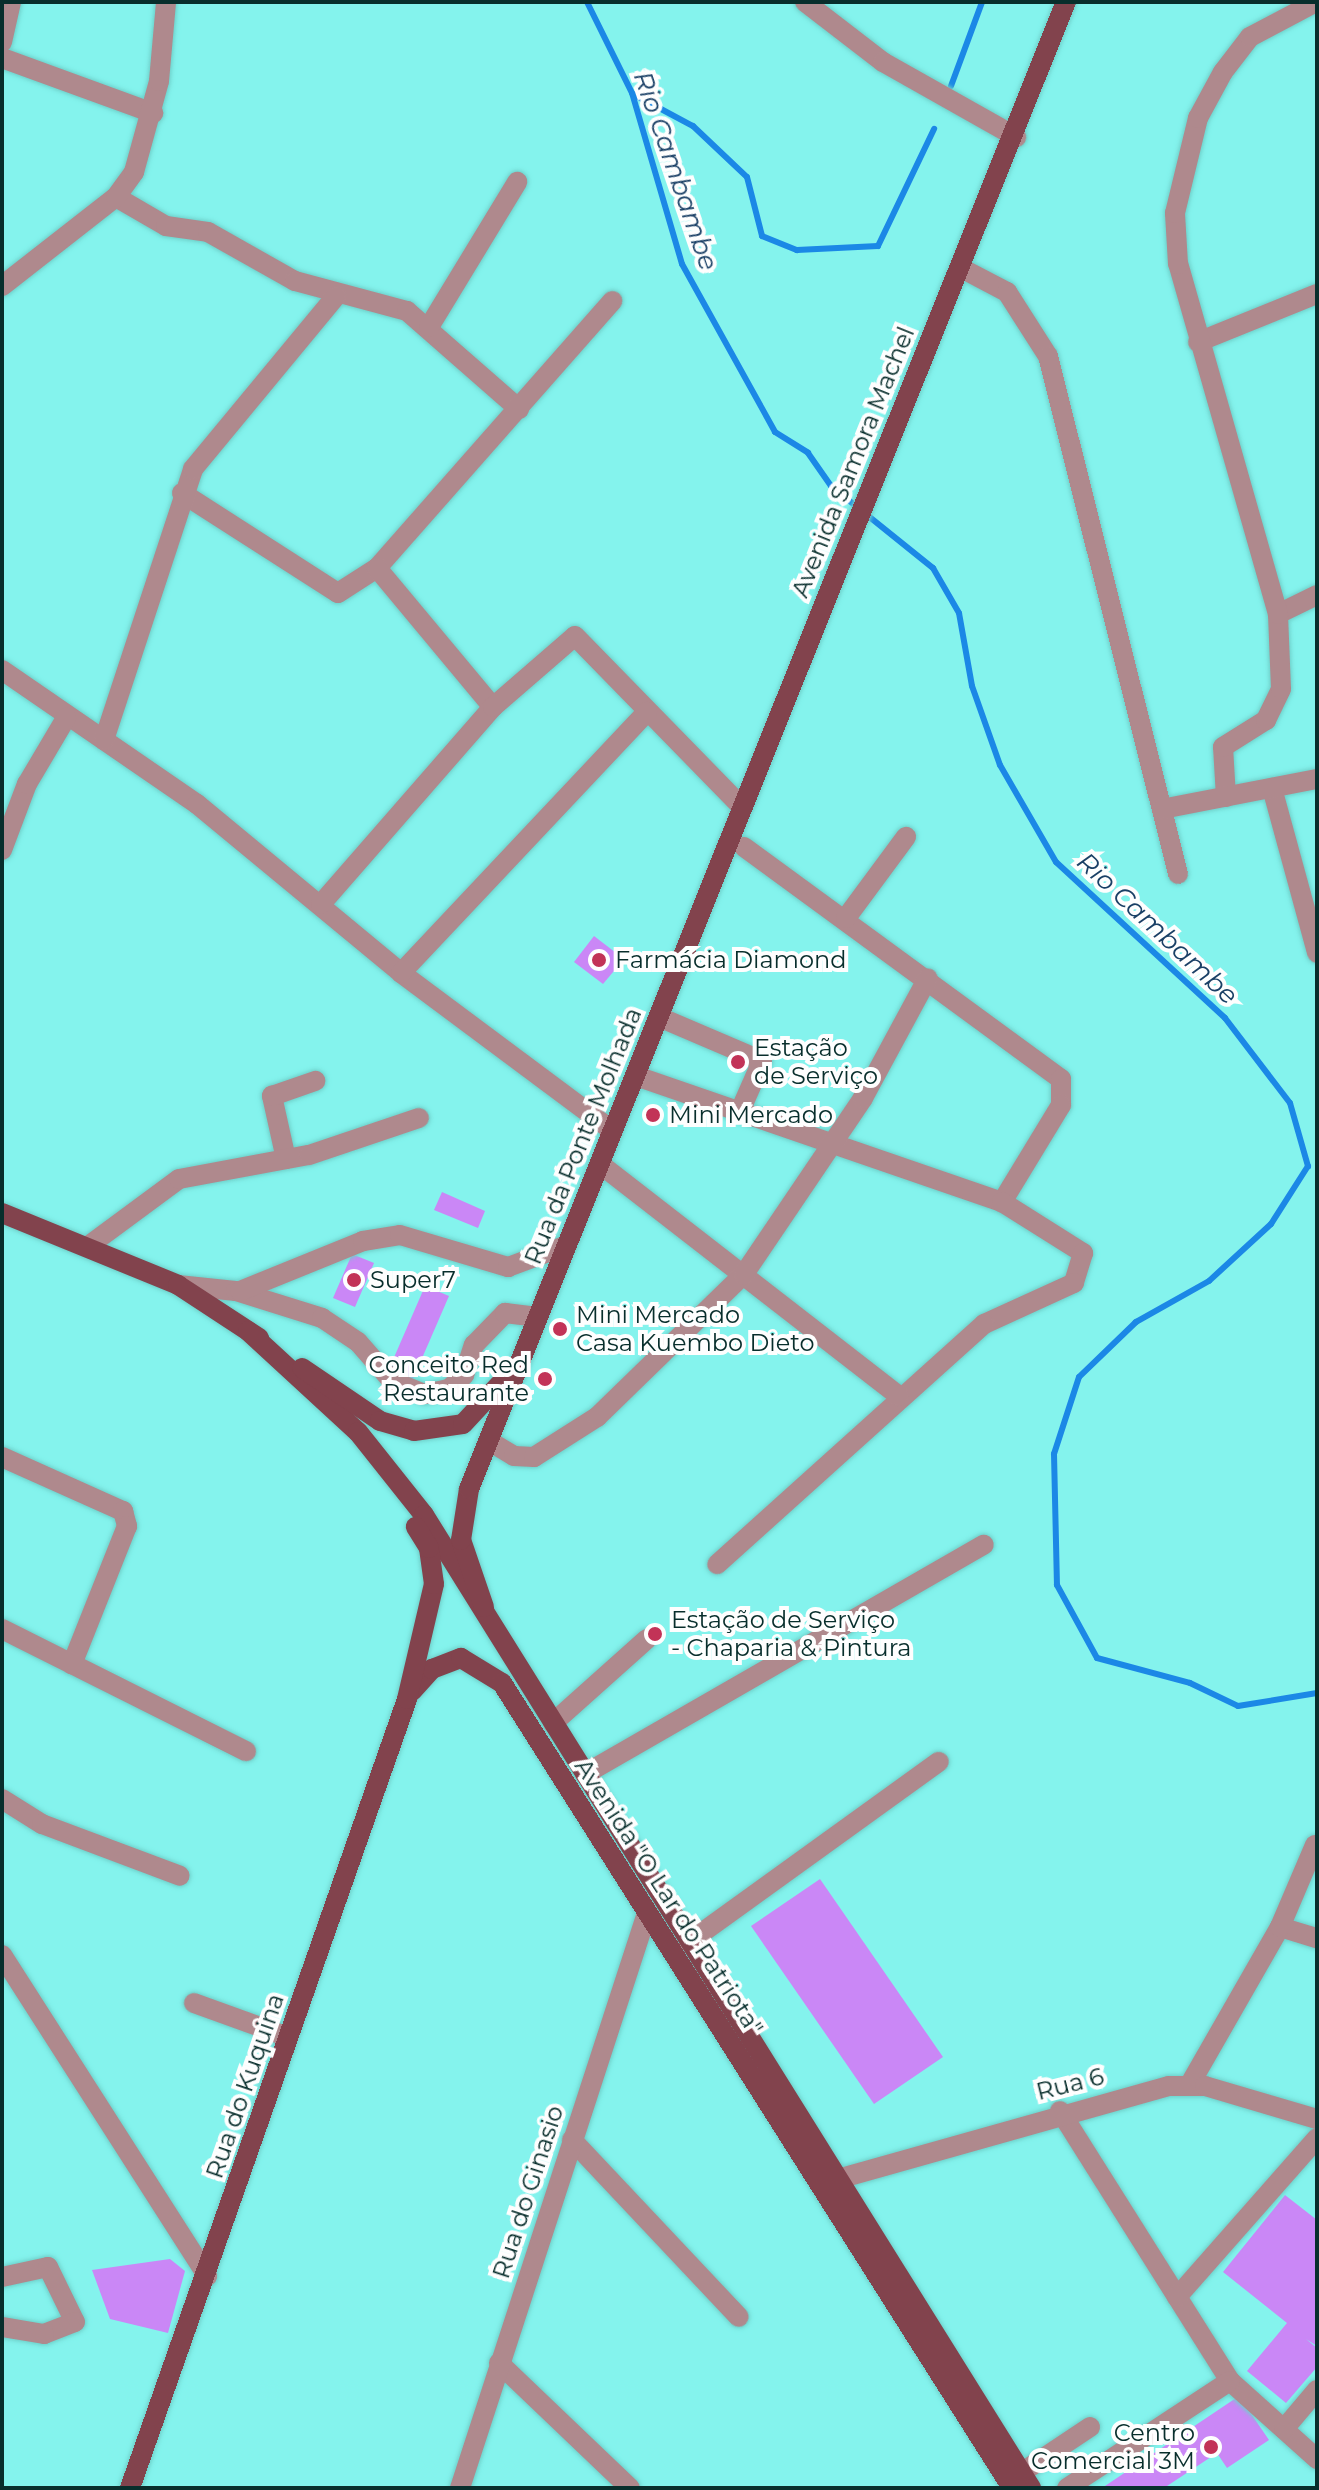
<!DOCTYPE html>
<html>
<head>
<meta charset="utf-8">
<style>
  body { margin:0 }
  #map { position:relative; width:1319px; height:2490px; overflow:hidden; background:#84f3ed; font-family:Montserrat,sans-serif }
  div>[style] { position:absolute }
  .stream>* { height:6px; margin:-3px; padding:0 3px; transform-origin:3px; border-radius:3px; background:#1b88e6 }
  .building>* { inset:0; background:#ca87f6 }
  .roads { filter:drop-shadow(0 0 2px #6ed0ca) drop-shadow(0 0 2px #6ed0ca) }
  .minor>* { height:20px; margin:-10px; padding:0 10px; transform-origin:10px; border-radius:10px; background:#af898d }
  .major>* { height:20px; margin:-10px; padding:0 10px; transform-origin:10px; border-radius:10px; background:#82434d }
  .dots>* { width:22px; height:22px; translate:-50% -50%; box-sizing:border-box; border:4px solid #fefefe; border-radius:50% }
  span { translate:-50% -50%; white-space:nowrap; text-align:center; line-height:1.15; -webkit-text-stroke:8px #fefefe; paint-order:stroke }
  .street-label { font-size:24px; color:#082e2c }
  .poi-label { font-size:24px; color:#082e2c }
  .left { translate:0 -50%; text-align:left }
  .right { translate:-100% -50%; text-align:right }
  .water-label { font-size:26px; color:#1a4066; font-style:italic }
  .frame { position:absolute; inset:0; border:4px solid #082e2c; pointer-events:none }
</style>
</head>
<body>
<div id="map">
  <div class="stream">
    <div style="left:587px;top:2px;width:102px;rotate:63.7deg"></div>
    <div style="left:632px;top:93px;width:178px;rotate:73.7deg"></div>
    <div style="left:682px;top:264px;width:192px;rotate:61deg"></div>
    <div style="left:775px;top:432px;width:39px;rotate:32deg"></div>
    <div style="left:808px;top:453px;width:40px;rotate:55.1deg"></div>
    <div style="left:831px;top:486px;width:131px;rotate:38.8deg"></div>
    <div style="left:933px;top:568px;width:52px;rotate:60deg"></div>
    <div style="left:959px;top:613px;width:74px;rotate:79.9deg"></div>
    <div style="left:972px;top:686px;width:84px;rotate:70.5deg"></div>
    <div style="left:1000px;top:765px;width:112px;rotate:60deg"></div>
    <div style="left:1056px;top:862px;width:230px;rotate:42.7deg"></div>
    <div style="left:1225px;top:1018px;width:107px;rotate:52.6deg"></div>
    <div style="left:1290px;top:1103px;width:66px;rotate:74.1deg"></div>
    <div style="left:1308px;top:1166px;width:69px;rotate:122.5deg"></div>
    <div style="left:1271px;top:1224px;width:84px;rotate:137.4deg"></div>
    <div style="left:1209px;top:1281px;width:84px;rotate:150.7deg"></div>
    <div style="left:1136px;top:1322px;width:79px;rotate:136deg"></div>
    <div style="left:1079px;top:1377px;width:81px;rotate:108deg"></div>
    <div style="left:1054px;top:1454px;width:131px;rotate:88.7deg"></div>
    <div style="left:1057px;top:1585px;width:83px;rotate:61.3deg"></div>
    <div style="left:1097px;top:1658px;width:96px;rotate:15deg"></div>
    <div style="left:1190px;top:1683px;width:53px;rotate:25.6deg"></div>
    <div style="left:1238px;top:1706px;width:80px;rotate:-9.3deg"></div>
    <div style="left:951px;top:86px;width:90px;rotate:-69.7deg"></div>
    <div style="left:633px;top:94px;width:68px;rotate:28.1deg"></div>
    <div style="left:693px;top:126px;width:74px;rotate:43.4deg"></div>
    <div style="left:747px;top:177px;width:61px;rotate:75.7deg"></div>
    <div style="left:762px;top:236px;width:38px;rotate:22deg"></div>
    <div style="left:797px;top:250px;width:81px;rotate:-2.8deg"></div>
    <div style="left:878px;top:246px;width:130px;rotate:-64.4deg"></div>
  </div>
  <div class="building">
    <div style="clip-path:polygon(594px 936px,624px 959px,603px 984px,574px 962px)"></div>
    <div style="clip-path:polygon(442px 1192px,485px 1211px,478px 1228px,434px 1210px)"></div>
    <div style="clip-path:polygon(352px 1254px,374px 1263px,355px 1307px,333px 1298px)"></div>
    <div style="clip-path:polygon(425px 1286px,449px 1296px,413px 1379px,389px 1369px)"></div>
    <div style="clip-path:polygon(820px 1879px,943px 2057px,874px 2104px,751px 1926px)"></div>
    <div style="clip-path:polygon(1285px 2195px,1317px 2220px,1317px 2346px,1306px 2339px,1317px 2348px,1317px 2367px,1286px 2403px,1247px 2371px,1287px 2323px,1223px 2272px)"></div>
    <div style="clip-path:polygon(170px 2259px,185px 2271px,168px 2333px,110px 2319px,92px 2270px)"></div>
    <div style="clip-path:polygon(1239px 2396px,1269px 2440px,1227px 2468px,1217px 2453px,1164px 2488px,1102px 2488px)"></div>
  </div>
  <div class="roads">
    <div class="minor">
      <div style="left:805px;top:2px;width:98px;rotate:37.6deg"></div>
      <div style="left:883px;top:62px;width:153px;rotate:29.4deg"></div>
      <div style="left:2px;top:42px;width:41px;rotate:-77.3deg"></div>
      <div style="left:2px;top:58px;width:161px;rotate:20deg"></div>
      <div style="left:116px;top:197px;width:58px;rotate:30.1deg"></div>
      <div style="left:166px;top:226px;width:42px;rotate:8.1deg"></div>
      <div style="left:208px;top:232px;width:100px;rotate:29.4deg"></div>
      <div style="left:295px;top:281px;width:116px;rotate:15deg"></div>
      <div style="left:407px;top:311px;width:149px;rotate:41.2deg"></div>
      <div style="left:961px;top:268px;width:52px;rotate:27.6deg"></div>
      <div style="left:1007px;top:292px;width:76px;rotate:57.4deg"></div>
      <div style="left:1048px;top:356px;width:534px;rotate:75.91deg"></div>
      <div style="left:2px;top:286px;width:145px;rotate:-38deg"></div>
      <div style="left:116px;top:197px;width:31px;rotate:-54deg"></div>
      <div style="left:134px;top:172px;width:94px;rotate:-74.6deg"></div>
      <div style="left:159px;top:81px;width:79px;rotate:-84.9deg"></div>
      <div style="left:429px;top:327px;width:170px;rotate:-58.7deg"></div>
      <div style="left:1198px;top:342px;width:128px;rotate:-22deg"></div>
      <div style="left:182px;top:493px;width:185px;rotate:32.7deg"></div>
      <div style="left:338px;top:593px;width:46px;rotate:-32.7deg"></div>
      <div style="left:377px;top:568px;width:356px;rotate:-48.6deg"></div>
      <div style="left:377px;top:568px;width:181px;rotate:50.2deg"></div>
      <div style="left:1278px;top:614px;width:43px;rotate:-26deg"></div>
      <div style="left:2px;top:670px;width:237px;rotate:34.5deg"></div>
      <div style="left:197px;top:804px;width:265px;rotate:39.6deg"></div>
      <div style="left:401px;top:973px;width:264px;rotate:36.7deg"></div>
      <div style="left:104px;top:740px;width:285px;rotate:-71.8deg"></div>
      <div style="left:193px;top:469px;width:224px;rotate:-50.4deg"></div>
      <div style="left:1272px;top:788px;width:171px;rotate:74.7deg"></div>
      <div style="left:1226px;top:797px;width:50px;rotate:-93.4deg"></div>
      <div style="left:1223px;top:747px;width:51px;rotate:-32.1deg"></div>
      <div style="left:1266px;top:720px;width:34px;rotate:-64deg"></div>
      <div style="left:1281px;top:689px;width:75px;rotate:-92.3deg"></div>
      <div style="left:1278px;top:614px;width:364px;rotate:-105.9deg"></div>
      <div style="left:1178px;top:264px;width:51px;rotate:-93.4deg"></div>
      <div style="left:1175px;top:213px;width:98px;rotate:-76.4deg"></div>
      <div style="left:1198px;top:118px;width:52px;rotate:-61.5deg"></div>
      <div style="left:1223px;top:72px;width:44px;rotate:-52.4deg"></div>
      <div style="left:1250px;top:37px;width:75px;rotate:-27.9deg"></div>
      <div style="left:1162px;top:809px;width:158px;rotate:-11deg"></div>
      <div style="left:744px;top:847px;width:393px;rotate:36.2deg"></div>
      <div style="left:1061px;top:1079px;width:26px;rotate:90deg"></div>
      <div style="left:1061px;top:1105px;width:114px;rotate:121.3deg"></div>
      <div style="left:2px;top:850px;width:71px;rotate:-69.3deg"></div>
      <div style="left:27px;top:784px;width:77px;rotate:-59.4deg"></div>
      <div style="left:321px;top:904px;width:262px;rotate:-48.9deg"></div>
      <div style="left:493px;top:707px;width:108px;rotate:-40.9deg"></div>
      <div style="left:575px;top:636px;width:239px;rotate:45.7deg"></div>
      <div style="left:846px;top:918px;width:101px;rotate:-53.5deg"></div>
      <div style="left:401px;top:973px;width:359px;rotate:-46.7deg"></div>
      <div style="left:659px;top:1017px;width:112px;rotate:23.1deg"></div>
      <div style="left:762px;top:1061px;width:55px;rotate:113.7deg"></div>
      <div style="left:636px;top:1076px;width:387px;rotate:19deg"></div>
      <div style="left:1002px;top:1202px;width:96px;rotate:32.2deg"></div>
      <div style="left:1083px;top:1253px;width:31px;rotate:107deg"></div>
      <div style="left:1074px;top:1283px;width:99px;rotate:155.5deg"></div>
      <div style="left:984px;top:1324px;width:359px;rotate:138deg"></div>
      <div style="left:286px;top:1159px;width:65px;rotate:-102.5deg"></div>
      <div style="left:272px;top:1096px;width:46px;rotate:-19.2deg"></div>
      <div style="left:600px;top:1164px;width:378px;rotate:37.8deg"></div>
      <div style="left:91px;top:1244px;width:109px;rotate:-36.5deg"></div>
      <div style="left:179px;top:1179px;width:132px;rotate:-10.5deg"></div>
      <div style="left:309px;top:1155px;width:116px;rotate:-18.6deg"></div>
      <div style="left:178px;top:1285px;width:58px;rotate:5.9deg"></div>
      <div style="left:236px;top:1291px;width:90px;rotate:17.4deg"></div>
      <div style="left:322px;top:1318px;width:43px;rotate:33.7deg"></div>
      <div style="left:358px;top:1342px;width:52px;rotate:48.9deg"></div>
      <div style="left:392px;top:1381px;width:35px;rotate:22deg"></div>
      <div style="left:425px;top:1394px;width:25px;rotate:-12deg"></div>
      <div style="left:449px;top:1389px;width:21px;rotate:-43deg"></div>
      <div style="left:464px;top:1375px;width:32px;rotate:-72deg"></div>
      <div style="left:474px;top:1345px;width:45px;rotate:-45.9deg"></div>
      <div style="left:505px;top:1313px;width:31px;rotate:7deg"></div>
      <div style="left:240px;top:1291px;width:133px;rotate:-22.1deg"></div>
      <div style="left:363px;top:1241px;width:37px;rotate:-9deg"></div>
      <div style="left:400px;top:1235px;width:113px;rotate:16.5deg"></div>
      <div style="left:508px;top:1267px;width:63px;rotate:-20.4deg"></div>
      <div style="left:489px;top:1441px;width:29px;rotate:31deg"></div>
      <div style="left:514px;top:1456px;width:20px;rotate:3deg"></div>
      <div style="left:534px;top:1457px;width:75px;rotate:-32.4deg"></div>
      <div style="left:597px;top:1417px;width:205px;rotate:-44.2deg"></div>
      <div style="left:744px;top:1274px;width:212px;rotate:-55.9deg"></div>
      <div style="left:863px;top:1098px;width:136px;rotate:-61.6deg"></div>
      <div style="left:2px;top:1457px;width:133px;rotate:24.1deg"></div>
      <div style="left:123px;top:1511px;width:16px;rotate:75deg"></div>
      <div style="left:127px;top:1526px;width:149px;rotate:111.7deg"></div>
      <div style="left:2px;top:1629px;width:273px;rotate:26.6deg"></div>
      <div style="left:553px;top:1723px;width:126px;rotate:-41.8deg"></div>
      <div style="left:585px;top:1774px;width:460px;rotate:-29.9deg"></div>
      <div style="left:2px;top:1799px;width:47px;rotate:32deg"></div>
      <div style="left:42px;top:1824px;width:147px;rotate:20.6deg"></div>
      <div style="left:1280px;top:1927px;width:39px;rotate:17deg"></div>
      <div style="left:689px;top:1942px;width:308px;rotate:-35.8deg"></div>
      <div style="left:2px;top:1955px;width:381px;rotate:57.4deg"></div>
      <div style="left:194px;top:2003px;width:100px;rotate:19.9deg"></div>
      <div style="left:1190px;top:2084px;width:181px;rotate:-60.2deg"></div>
      <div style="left:1280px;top:1927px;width:89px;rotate:-66.9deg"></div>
      <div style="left:1060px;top:2111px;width:319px;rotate:57.8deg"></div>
      <div style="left:1230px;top:2381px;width:117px;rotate:41.9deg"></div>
      <div style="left:572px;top:2140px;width:243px;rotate:46.7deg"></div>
      <div style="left:838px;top:2179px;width:344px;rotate:-15.7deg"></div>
      <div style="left:1169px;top:2086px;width:36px"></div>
      <div style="left:1205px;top:2086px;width:117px;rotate:16.4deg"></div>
      <div style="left:2px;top:2277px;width:47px;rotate:-12.3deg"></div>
      <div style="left:48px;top:2267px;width:61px;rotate:63.9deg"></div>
      <div style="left:75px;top:2322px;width:33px;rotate:159deg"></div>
      <div style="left:44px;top:2334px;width:43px;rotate:-170.5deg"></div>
      <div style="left:1177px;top:2297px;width:212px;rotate:-48.6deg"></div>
      <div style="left:499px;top:2363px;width:181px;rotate:43.7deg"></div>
      <div style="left:1284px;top:2429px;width:51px;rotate:-49.8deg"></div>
      <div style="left:1021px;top:2473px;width:83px;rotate:-33.7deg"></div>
      <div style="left:460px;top:2488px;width:605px;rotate:-71.98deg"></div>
      <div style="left:1067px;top:2488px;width:195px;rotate:-33.3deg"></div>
    </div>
    <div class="major">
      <div style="left:2px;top:1213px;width:190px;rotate:22.2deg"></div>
      <div style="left:178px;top:1285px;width:97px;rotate:33.2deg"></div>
      <div style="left:248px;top:1331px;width:149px;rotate:42.6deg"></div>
      <div style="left:358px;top:1432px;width:106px;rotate:51.5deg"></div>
      <div style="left:424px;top:1515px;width:1147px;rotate:58.04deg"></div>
      <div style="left:302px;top:1368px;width:94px;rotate:34.2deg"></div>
      <div style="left:380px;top:1421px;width:35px;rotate:16deg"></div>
      <div style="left:414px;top:1431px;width:49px;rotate:-8.1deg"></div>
      <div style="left:463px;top:1424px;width:54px;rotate:-47.2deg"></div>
      <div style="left:484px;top:1607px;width:71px;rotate:-108.9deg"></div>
      <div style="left:461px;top:1540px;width:52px;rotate:-81.1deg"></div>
      <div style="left:469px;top:1489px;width:1602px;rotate:-68.13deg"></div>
      <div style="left:412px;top:1691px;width:30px;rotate:-48deg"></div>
      <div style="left:432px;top:1669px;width:31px;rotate:-21deg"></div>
      <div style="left:461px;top:1658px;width:48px;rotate:31.4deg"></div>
      <div style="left:502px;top:1683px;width:953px;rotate:57.64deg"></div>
      <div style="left:130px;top:2488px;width:836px;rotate:-70.65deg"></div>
      <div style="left:407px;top:1699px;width:118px;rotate:-76.8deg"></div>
      <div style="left:434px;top:1584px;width:36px;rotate:-98deg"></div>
      <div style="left:429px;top:1548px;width:25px;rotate:-122deg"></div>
    </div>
  </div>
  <div class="dots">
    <div style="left:599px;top:960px;background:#c23357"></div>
    <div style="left:738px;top:1062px;background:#c23357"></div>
    <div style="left:653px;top:1115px;background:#c23357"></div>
    <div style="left:354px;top:1280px;background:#c23357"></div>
    <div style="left:560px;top:1329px;background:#c23357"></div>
    <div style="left:545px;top:1379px;background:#c23357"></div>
    <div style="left:655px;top:1634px;background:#c23357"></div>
    <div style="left:1211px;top:2447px;background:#c23357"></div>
  </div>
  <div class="street-label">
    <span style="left:853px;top:462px;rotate:-68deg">Avenida Samora Machel</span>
    <span style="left:583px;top:1136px;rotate:-68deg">Rua da Ponte Molhada</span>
    <span style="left:669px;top:1897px;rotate:57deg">Avenida "O Lar do Patriota"</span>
    <span style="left:1070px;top:2084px;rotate:-14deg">Rua 6</span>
    <span style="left:245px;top:2086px;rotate:-71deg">Rua do Kuquina</span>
    <span style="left:528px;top:2192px;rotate:-72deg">Rua do Ginasio</span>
  </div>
  <div class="poi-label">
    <span class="left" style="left:615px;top:960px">Farmácia Diamond</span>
    <span class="left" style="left:754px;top:1062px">Estação<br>de Serviço</span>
    <span class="left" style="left:669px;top:1115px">Mini Mercado</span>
    <span class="left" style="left:370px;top:1280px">Super7</span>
    <span class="left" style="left:576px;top:1329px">Mini Mercado<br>Casa Kuembo Dieto</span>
    <span class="right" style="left:529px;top:1379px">Conceito Red<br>Restaurante</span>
    <span class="left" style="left:671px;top:1634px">Estação de Serviço<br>- Chaparia &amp; Pintura</span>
    <span class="right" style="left:1195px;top:2447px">Centro<br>Comercial 3M</span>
  </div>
  <div class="water-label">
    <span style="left:675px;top:171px;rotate:71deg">Rio Cambambe</span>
    <span style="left:1157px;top:929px;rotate:43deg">Rio Cambambe</span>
  </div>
  <div class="frame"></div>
</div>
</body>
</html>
